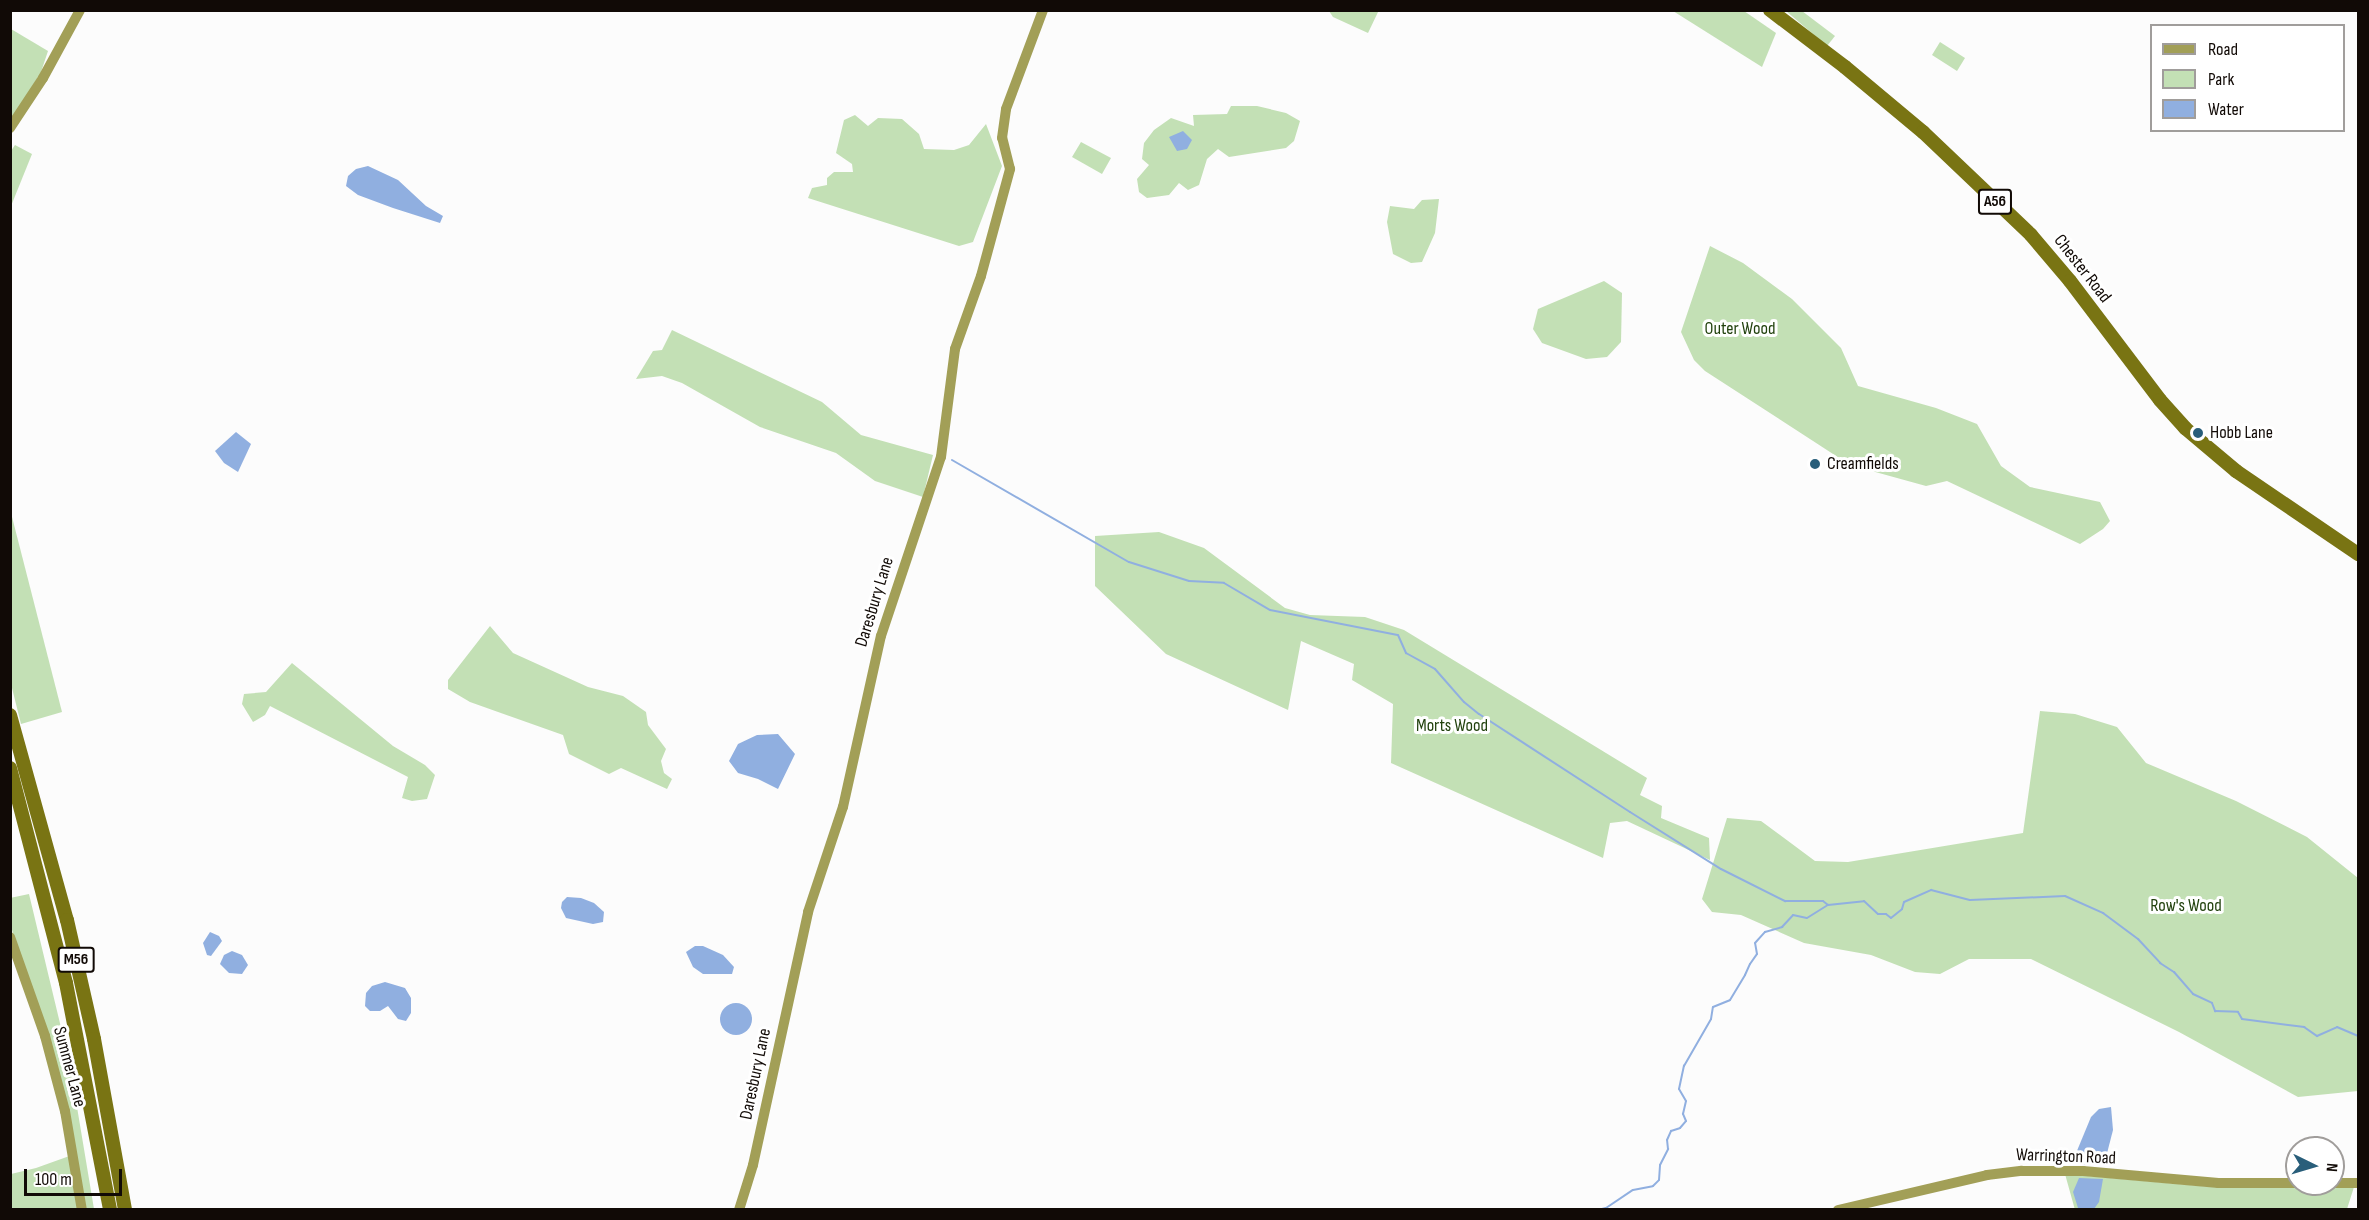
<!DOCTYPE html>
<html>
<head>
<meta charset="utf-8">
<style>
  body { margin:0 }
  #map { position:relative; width:2369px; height:1220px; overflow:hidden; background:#fcfcfc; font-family:"Sofia Sans Condensed",sans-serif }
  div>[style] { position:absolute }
  .green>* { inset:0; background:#c3e0b5 }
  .water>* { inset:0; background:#90afe0 }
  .round { border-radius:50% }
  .stream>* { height:2px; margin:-1px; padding:0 1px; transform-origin:1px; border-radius:1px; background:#90afe0 }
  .secondary>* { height:10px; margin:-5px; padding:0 5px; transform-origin:5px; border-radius:5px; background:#a29f57 }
  .highway>* { height:14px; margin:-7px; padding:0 7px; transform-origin:7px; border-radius:7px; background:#797413 }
  .dots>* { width:16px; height:16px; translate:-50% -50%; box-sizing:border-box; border:3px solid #fff; border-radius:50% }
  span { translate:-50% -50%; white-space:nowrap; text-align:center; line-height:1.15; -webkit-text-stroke:6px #fff; paint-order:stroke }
  .shield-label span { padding:2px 4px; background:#fff; border:2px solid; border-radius:4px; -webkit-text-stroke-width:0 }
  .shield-label { font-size:16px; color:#110a06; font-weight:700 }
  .street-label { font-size:18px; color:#110a06 }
  .park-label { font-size:18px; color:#21410d }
  .poi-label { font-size:18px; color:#110a06 }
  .left { translate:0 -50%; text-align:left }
  .frame { position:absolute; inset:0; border:12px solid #110a06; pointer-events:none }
  .legend { position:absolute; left:2150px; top:24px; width:195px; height:108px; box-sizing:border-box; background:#fff; border:2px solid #a09d9b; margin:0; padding:8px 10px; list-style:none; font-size:18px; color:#110a06 }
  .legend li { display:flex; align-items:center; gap:12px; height:30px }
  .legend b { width:30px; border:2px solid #a09d9b }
  .north { position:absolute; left:2285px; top:1136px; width:60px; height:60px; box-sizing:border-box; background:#fff; border:2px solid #a09d9b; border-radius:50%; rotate:95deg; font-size:16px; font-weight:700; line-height:24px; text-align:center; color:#110a06 }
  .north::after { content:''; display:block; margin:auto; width:21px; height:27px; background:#295e7a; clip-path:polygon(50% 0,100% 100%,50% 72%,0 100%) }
  .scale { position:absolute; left:24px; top:1169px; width:98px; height:27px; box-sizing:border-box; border:3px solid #110a06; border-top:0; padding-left:8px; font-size:18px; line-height:21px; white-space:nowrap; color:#110a06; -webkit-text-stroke:4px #fff; paint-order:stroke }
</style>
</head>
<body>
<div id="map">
  <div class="green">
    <div style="clip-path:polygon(1379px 10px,1368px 33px,1333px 17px,1329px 11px)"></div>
    <div style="clip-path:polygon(1673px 11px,1744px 11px,1776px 33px,1762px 67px)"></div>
    <div style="clip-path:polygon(1786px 11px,1802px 11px,1835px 36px,1827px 46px)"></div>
    <div style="clip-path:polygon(11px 29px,48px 51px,41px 72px,11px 122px)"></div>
    <div style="clip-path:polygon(1940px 42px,1965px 58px,1957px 71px,1932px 55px)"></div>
    <div style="clip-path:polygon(1231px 106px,1257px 106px,1286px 113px,1300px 121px,1294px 141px,1286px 148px,1229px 157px,1218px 149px,1207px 159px,1199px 185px,1188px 190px,1179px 183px,1169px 195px,1147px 198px,1139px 192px,1137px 179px,1149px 165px,1142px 159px,1144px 143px,1154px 130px,1171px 118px,1194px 126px,1193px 115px,1227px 114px)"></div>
    <div style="clip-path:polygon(855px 115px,868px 126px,878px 118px,902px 119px,919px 134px,924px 149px,954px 150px,969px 145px,986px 124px,1002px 166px,973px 242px,959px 246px,808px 198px,812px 188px,827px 185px,827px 178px,834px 172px,853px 172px,852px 164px,836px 153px,844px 120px)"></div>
    <div style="clip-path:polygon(1081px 142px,1111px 158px,1102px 174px,1072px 157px)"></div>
    <div style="clip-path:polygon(15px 145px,32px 154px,11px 206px,11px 151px)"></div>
    <div style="clip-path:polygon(1439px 199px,1435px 233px,1422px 262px,1411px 263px,1393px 254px,1387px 222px,1390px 206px,1414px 209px,1422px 200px)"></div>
    <div style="clip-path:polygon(1710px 246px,1743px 263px,1792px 299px,1841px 348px,1858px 386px,1936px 408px,1977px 424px,2001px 466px,2030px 487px,2100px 502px,2110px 521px,2103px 529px,2080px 544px,1947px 481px,1926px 486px,1850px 465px,1705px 371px,1694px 360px,1681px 332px)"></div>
    <div style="clip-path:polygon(1604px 281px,1622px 293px,1621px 342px,1607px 357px,1586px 359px,1542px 343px,1533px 329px,1538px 309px)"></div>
    <div style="clip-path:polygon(672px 330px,822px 402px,861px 435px,933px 455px,923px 497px,875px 481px,836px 453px,760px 427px,682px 383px,662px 376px,636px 379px,653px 351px,662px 350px)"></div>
    <div style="clip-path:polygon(11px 513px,62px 712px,21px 724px,10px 680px)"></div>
    <div style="clip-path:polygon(1159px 532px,1204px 548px,1285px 608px,1310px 615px,1365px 617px,1404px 630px,1647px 778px,1640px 795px,1662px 806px,1661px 818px,1709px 838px,1710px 860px,1627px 821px,1610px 823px,1603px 858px,1391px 763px,1393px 704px,1352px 680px,1354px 664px,1301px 641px,1288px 710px,1166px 654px,1095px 586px,1095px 536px)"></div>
    <div style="clip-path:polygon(490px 626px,513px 653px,588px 687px,623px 696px,646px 712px,648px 725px,666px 749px,661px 761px,664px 773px,672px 779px,667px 789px,621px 768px,609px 774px,569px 754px,563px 735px,470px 702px,448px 689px,448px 680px)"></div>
    <div style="clip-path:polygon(292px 663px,393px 746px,425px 765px,435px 775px,427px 799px,412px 801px,402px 798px,408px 777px,270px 706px,265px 715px,253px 722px,242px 704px,244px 694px,266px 692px)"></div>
    <div style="clip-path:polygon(2040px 711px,2075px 714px,2117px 727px,2146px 763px,2236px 801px,2307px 837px,2358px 878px,2358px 1091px,2298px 1097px,2179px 1032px,2031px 959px,1969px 959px,1940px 974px,1915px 972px,1871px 955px,1804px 943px,1741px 915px,1712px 912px,1702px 899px,1727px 818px,1761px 821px,1815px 861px,1848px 862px,2023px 833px)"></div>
    <div style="clip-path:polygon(29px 894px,70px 1065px,94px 1209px,11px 1209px,11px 1174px,36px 1168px,75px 1154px,44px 1025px,11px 927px,10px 898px)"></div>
    <div style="clip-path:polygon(2065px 1174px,2212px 1187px,2354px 1187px,2347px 1209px,2075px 1210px)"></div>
  </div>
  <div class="water">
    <div style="clip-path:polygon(1183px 131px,1192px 140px,1187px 149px,1177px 151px,1169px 137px)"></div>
    <div style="clip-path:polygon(368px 166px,398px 180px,426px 206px,443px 216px,440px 223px,393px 208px,358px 195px,346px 186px,348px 176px,356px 169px)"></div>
    <div style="clip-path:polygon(236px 432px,251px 444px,238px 472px,224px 463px,215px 451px)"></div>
    <div style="clip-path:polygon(778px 734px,795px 754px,778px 789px,758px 779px,738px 773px,729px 761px,738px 744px,757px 735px)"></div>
    <div style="clip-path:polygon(567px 897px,581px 898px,594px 903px,604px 912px,603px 922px,593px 924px,566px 918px,561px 908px,562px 902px)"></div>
    <div style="clip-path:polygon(210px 932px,219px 936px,222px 941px,211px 956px,207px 955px,203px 943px)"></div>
    <div style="clip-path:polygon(695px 946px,703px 946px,723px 955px,734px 967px,732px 974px,703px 974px,693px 967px,686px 952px)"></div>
    <div style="clip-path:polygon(232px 951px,242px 955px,248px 965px,242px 974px,229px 973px,220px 964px,224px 955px)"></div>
    <div style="clip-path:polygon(385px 982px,405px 988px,411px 998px,411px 1013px,406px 1021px,398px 1019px,388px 1006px,380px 1011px,370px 1011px,365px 1006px,366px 993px,372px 986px)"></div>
    <div class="round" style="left:720px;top:1003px;width:32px;height:32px"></div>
    <div style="clip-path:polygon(2111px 1107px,2113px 1130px,2104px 1165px,2077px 1164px,2074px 1158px,2091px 1117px,2099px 1109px)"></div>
    <div style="clip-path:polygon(2079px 1178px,2103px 1179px,2099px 1202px,2094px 1209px,2078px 1208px,2073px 1192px)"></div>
  </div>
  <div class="stream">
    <div style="left:952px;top:460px;width:204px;rotate:30deg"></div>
    <div style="left:1129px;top:562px;width:63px;rotate:17.6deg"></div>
    <div style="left:1189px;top:581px;width:35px;rotate:3deg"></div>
    <div style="left:1224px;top:583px;width:53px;rotate:30.4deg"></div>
    <div style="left:1270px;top:610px;width:130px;rotate:11.1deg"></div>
    <div style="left:1398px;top:635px;width:20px;rotate:66deg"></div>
    <div style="left:1406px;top:653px;width:33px;rotate:29deg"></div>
    <div style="left:1435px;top:669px;width:44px;rotate:48.7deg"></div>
    <div style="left:1464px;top:702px;width:19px;rotate:39deg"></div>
    <div style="left:1479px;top:714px;width:180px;rotate:33deg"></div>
    <div style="left:1630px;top:812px;width:107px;rotate:32.1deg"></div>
    <div style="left:1721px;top:869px;width:72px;rotate:26.6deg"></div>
    <div style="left:1785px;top:901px;width:38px"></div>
    <div style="left:1823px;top:901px;width:6px;rotate:39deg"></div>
    <div style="left:1598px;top:1210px;width:8px;rotate:-14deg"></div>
    <div style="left:1606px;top:1208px;width:32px;rotate:-34deg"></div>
    <div style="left:1633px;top:1190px;width:20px;rotate:-11deg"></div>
    <div style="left:1653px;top:1186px;width:8px;rotate:-45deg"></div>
    <div style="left:1659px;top:1180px;width:15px;rotate:-86deg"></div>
    <div style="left:1660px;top:1165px;width:18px;rotate:-63deg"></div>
    <div style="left:1668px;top:1149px;width:9px;rotate:-96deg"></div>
    <div style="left:1667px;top:1140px;width:10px;rotate:-66deg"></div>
    <div style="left:1671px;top:1131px;width:9px;rotate:-18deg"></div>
    <div style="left:1680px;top:1128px;width:9px;rotate:-49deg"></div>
    <div style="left:1686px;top:1121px;width:8px;rotate:-113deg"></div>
    <div style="left:1683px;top:1114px;width:13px;rotate:-77deg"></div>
    <div style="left:1686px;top:1101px;width:14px;rotate:-120deg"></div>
    <div style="left:1679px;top:1089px;width:24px;rotate:-78deg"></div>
    <div style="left:1684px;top:1066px;width:54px;rotate:-60.1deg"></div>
    <div style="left:1711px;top:1019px;width:12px;rotate:-81deg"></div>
    <div style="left:1713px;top:1007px;width:18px;rotate:-22deg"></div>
    <div style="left:1730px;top:1000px;width:29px;rotate:-59deg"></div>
    <div style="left:1745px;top:975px;width:12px;rotate:-66deg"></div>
    <div style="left:1750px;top:964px;width:12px;rotate:-55deg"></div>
    <div style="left:1757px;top:954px;width:11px;rotate:-100deg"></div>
    <div style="left:1755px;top:943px;width:15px;rotate:-48deg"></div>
    <div style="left:1765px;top:932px;width:18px;rotate:-16deg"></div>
    <div style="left:1782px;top:927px;width:16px;rotate:-47deg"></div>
    <div style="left:1793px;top:915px;width:14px;rotate:12deg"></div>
    <div style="left:1807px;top:918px;width:25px;rotate:-32deg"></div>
    <div style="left:1828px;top:905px;width:36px;rotate:-6deg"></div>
    <div style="left:1864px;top:901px;width:19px;rotate:43deg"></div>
    <div style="left:1878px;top:914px;width:8px"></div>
    <div style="left:1886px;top:914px;width:6px;rotate:39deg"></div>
    <div style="left:1891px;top:918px;width:14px;rotate:-39deg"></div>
    <div style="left:1902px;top:909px;width:7px;rotate:-74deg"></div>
    <div style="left:1904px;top:902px;width:30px;rotate:-24deg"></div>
    <div style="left:1931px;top:890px;width:40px;rotate:14.4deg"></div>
    <div style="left:1970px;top:900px;width:95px;rotate:-2.4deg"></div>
    <div style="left:2065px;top:896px;width:42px;rotate:24.1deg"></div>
    <div style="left:2103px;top:913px;width:44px;rotate:36.6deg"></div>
    <div style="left:2138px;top:939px;width:33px;rotate:47deg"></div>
    <div style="left:2160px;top:963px;width:17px;rotate:33deg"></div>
    <div style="left:2174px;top:972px;width:29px;rotate:49deg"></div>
    <div style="left:2193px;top:994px;width:21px;rotate:25deg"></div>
    <div style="left:2212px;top:1003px;width:9px;rotate:69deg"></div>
    <div style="left:2215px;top:1011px;width:23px;rotate:2deg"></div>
    <div style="left:2238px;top:1012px;width:8px;rotate:60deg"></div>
    <div style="left:2242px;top:1019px;width:63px;rotate:7.4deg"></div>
    <div style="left:2304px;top:1027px;width:16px;rotate:35deg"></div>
    <div style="left:2317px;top:1036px;width:22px;rotate:-24deg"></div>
    <div style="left:2337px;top:1027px;width:23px;rotate:23deg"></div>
  </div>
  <div class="secondary">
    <div style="left:10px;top:128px;width:60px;rotate:-56.6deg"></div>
    <div style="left:43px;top:78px;width:77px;rotate:-61.4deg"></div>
    <div style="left:10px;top:937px;width:105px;rotate:70.5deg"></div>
    <div style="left:45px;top:1036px;width:78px;rotate:75.1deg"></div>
    <div style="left:65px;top:1111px;width:100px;rotate:80.3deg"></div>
    <div style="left:2333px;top:1183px;width:25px"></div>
    <div style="left:739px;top:1210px;width:47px;rotate:-72.7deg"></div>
    <div style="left:753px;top:1165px;width:259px;rotate:-77.7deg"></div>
    <div style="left:808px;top:912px;width:111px;rotate:-71.6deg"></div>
    <div style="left:843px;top:807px;width:175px;rotate:-77.5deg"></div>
    <div style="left:881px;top:636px;width:189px;rotate:-71.5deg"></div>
    <div style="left:941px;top:457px;width:109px;rotate:-82.6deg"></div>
    <div style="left:955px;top:349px;width:77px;rotate:-70.4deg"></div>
    <div style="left:981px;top:276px;width:111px;rotate:-74.8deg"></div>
    <div style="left:1010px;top:169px;width:32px;rotate:-104deg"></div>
    <div style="left:1002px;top:138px;width:29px;rotate:-82deg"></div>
    <div style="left:1006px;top:109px;width:106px;rotate:-69.5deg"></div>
    <div style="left:1838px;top:1210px;width:153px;rotate:-13.2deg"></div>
    <div style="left:1987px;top:1175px;width:35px;rotate:-7deg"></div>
    <div style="left:2022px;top:1171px;width:61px"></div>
    <div style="left:2083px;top:1171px;width:136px;rotate:5.1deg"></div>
    <div style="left:2218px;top:1183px;width:79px"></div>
  </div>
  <div class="highway">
    <div style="left:1770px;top:10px;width:94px;rotate:37.2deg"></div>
    <div style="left:1845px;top:67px;width:102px;rotate:39.8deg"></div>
    <div style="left:1923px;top:132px;width:149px;rotate:43.6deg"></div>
    <div style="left:2031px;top:235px;width:60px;rotate:49.7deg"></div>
    <div style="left:2070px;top:281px;width:149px;rotate:52.9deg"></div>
    <div style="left:2160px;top:400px;width:38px;rotate:48deg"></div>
    <div style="left:2185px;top:428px;width:67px;rotate:40.1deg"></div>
    <div style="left:2236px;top:471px;width:148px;rotate:34.2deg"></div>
    <div style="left:10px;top:715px;width:213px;rotate:74.5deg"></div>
    <div style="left:67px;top:920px;width:122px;rotate:77.2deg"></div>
    <div style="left:94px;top:1039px;width:174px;rotate:79.7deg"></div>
    <div style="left:10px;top:768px;width:222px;rotate:75.4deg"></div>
    <div style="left:66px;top:983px;width:231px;rotate:79deg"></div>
  </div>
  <div class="dots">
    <div style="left:2198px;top:433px;background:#295e7a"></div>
    <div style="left:1815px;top:464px;background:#295e7a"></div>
  </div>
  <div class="shield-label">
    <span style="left:1995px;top:202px">A56</span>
    <span style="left:76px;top:960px">M56</span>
  </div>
  <div class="street-label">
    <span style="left:2082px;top:269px;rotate:52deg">Chester Road</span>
    <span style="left:875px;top:602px;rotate:-73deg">Daresbury Lane</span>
    <span style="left:69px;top:1067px;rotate:75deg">Summer Lane</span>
    <span style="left:756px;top:1074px;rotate:-78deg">Daresbury Lane</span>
    <span style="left:2066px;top:1157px;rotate:2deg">Warrington Road</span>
  </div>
  <div class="park-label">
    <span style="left:1740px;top:329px">Outer Wood</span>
    <span style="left:1452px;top:726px">Morts Wood</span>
    <span style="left:2186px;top:906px">Row's Wood</span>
  </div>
  <div class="poi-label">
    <span class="left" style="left:2210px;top:433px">Hobb Lane</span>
    <span class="left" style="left:1827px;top:464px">Creamfields</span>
  </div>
  <div class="frame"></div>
  <ul class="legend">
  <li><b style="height:8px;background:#a29f57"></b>Road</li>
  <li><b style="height:16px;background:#c3e0b5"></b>Park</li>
  <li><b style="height:16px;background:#90afe0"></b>Water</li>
  </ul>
  <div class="north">N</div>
  <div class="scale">100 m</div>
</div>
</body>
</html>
